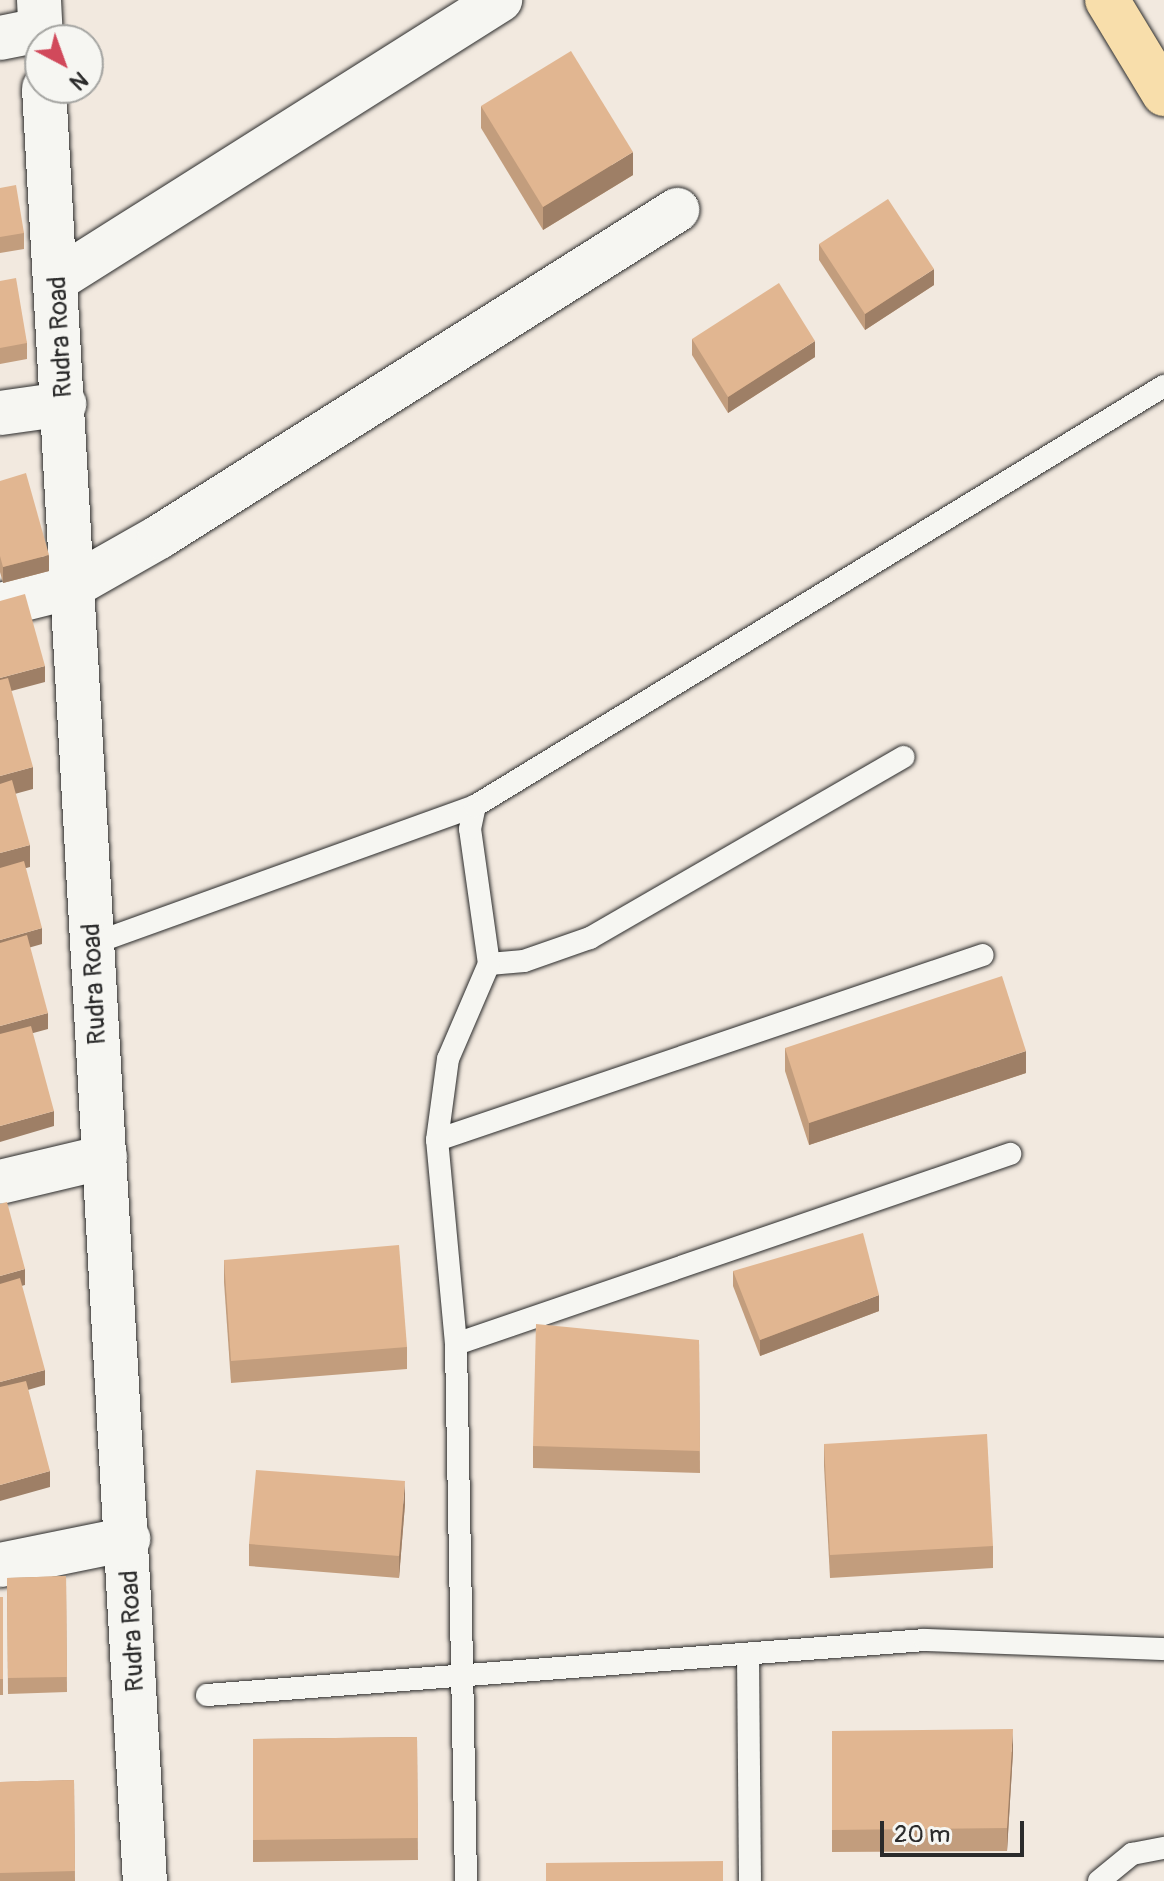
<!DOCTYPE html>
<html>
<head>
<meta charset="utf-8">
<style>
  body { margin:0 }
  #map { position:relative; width:1164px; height:1881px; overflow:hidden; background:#f2e9df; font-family:Pangolin,sans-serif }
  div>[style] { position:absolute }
  .roads { filter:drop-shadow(0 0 2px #2b2b2b) drop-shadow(0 0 2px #2b2b2b) }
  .service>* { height:22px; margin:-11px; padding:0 11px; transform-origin:11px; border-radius:11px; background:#f6f6f2 }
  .minor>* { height:44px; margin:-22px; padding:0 22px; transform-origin:22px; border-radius:22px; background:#f6f6f2 }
  .secondary>* { height:44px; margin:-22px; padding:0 22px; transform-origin:22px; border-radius:22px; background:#f6f6f2 }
  .primary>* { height:44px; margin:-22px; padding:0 22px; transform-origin:22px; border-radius:22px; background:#f8deab }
  .wall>* { inset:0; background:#c29d7d }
  .shaded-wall>* { inset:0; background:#9e7f66 }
  .building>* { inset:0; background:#e1b691 }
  span { translate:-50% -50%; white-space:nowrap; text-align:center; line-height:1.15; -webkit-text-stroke:6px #f6f6f2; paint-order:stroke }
  .street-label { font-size:26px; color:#2b2b2b }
  .north { position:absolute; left:24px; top:24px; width:80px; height:80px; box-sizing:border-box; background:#f6f6f2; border:2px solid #a5a5a2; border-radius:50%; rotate:139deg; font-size:22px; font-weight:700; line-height:32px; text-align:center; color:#2b2b2b }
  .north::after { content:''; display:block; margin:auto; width:28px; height:36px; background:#d1495b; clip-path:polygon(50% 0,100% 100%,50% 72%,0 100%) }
  .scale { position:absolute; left:880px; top:1821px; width:144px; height:36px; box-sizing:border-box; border:4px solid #2b2b2b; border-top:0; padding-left:10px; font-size:24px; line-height:28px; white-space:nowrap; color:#2b2b2b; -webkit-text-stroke:6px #f6f6f2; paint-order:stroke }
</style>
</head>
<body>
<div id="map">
  <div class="roads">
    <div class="service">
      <div style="left:92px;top:944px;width:407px;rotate:-19.8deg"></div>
      <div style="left:489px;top:964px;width:35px;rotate:-5deg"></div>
      <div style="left:524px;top:961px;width:70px;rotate:-19.2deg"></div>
      <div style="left:590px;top:938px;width:362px;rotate:-30deg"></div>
      <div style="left:437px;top:1140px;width:576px;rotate:-18.72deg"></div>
      <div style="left:456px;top:1344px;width:586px;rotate:-18.93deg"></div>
      <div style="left:748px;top:1654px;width:227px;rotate:89.5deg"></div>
      <div style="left:207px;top:1695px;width:720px;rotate:-4.38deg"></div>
      <div style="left:925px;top:1640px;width:239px;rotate:2.2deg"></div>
      <div style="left:466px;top:1881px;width:537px;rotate:-91.07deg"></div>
      <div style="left:456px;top:1344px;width:205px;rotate:-95.3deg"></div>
      <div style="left:437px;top:1140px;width:82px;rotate:-82.3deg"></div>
      <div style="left:448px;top:1059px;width:103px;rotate:-66.7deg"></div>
      <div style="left:489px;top:964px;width:136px;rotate:-98deg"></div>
      <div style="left:470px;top:829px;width:24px;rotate:-78deg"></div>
      <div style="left:475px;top:806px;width:807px;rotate:-31.37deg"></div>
      <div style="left:1099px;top:1881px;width:43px;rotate:-39.3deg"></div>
      <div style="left:1132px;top:1854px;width:33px;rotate:-11deg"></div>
    </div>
    <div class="minor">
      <div style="left:0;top:38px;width:41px;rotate:-11.3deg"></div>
      <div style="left:58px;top:279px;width:523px;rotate:-32.26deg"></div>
      <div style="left:0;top:413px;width:65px;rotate:-8deg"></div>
      <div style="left:0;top:605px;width:73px;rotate:-14.2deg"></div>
      <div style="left:71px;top:587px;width:101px;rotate:-29.6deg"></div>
      <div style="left:159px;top:537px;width:613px;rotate:-32.26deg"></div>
      <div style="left:0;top:1182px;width:108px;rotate:-13.4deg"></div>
      <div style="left:0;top:1565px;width:131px;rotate:-11.5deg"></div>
    </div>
    <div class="secondary">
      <div style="left:39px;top:0;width:40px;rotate:87.1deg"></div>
      <div style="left:44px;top:88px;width:1796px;rotate:86.78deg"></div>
    </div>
    <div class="primary">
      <div style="left:1107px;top:0;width:110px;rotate:58.8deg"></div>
    </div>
  </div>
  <div class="wall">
    <div style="clip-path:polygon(481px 106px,633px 175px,543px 230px,481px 128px)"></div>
    <div style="clip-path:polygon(0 188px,24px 233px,24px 249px,0 253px)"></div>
    <div style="clip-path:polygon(819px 244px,934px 285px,865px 330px,819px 260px)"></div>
    <div style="clip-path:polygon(0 281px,27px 343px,27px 359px,0 364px)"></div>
    <div style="clip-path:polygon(692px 339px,815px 357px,728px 413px,692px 355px)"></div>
    <div style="clip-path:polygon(0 481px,49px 571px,3px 583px,0 572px)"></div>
    <div style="clip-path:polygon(785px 1048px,1026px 1073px,809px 1145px,785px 1071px)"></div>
    <div style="clip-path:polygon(224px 1260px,407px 1347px,407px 1369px,231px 1383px,224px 1282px)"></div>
    <div style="clip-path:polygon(733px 1271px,879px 1311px,760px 1356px,733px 1286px)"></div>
    <div style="clip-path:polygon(699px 1340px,700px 1473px,533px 1468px,533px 1446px)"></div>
    <div style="clip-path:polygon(824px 1444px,993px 1546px,993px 1568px,830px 1578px,824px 1466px)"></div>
    <div style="clip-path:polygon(405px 1504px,399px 1578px,249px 1566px,249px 1544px)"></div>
    <div style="clip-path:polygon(66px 1576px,67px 1692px,8px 1694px,7px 1578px)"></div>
    <div style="clip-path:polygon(0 1597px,3px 1597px,3px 1695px,0 1695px)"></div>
    <div style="clip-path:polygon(832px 1731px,1013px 1752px,1007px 1851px,832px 1852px)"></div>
    <div style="clip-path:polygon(417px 1737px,418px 1860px,253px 1862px,253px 1739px)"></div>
    <div style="clip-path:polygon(74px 1780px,75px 1881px,0 1881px,0 1782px)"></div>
  </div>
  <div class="shaded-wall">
    <div style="clip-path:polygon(633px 152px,633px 175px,543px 230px,543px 207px)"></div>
    <div style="clip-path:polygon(934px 269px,934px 285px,865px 330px,865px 314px)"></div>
    <div style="clip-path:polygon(815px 341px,815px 357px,728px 413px,728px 397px)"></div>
    <div style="clip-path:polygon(49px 555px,49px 571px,3px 583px,3px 567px)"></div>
    <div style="clip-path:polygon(45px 666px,45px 682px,0 694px,0 678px)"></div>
    <div style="clip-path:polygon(33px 767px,33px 789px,0 798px,0 776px)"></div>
    <div style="clip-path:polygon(30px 845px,30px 867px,0 875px,0 853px)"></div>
    <div style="clip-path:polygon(42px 928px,42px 944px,0 956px,0 940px)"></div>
    <div style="clip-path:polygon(48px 1013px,48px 1029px,0 1042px,0 1026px)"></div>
    <div style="clip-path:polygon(1026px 1051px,1026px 1073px,809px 1145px,809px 1123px)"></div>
    <div style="clip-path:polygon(54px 1111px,54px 1126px,0 1142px,0 1126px)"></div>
    <div style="clip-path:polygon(25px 1269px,25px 1285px,0 1292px,0 1276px)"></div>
    <div style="clip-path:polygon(879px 1295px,879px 1311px,760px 1356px,760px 1340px)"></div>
    <div style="clip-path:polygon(45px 1370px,45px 1385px,0 1398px,0 1382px)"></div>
    <div style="clip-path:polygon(50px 1471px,50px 1487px,0 1501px,0 1485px)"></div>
    <div style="clip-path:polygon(405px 1481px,405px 1504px,399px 1578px,399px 1556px)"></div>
    <div style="clip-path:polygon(1013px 1729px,1013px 1752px,1007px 1851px,1007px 1828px)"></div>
  </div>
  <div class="building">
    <div style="clip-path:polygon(571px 51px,633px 152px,543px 207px,481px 106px)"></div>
    <div style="clip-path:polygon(16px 185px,24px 233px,0 237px,0 188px)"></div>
    <div style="clip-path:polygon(888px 199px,934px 269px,865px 314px,819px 244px)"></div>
    <div style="clip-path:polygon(16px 278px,27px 343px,0 348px,0 281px)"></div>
    <div style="clip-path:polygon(779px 283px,815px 341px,728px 397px,692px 339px)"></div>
    <div style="clip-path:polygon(26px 473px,49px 555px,3px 567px,0 556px,0 481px)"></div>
    <div style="clip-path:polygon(25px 594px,45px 666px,0 678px,0 601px)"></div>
    <div style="clip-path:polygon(8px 678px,33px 767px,0 776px,0 680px)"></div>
    <div style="clip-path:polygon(12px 780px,30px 845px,0 853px,0 784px)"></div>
    <div style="clip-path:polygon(24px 861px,42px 928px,0 940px,0 868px)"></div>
    <div style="clip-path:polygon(27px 935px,48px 1013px,0 1026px,0 943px)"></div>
    <div style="clip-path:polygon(1002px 976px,1026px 1051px,809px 1123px,785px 1048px)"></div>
    <div style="clip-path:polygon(31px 1026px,54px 1111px,0 1126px,0 1034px)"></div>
    <div style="clip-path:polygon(7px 1202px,25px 1269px,0 1276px,0 1204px)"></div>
    <div style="clip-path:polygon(863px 1233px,879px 1295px,760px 1340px,733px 1271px)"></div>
    <div style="clip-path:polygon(399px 1245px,407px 1347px,231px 1361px,224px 1260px)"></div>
    <div style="clip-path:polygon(20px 1278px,45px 1370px,0 1382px,0 1284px)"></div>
    <div style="clip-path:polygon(536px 1324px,699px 1340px,700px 1451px,533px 1446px)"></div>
    <div style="clip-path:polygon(26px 1381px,50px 1471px,0 1485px,0 1387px)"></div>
    <div style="clip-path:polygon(987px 1434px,993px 1546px,830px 1555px,824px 1444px)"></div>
    <div style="clip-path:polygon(256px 1470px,405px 1481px,399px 1556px,249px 1544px)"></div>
    <div style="clip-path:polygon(66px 1576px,67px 1677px,8px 1678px,7px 1578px)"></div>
    <div style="clip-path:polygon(0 1597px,3px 1597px,3px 1679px,0 1679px)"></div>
    <div style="clip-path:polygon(1013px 1729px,1007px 1828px,832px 1830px,832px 1731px)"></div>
    <div style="clip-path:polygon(417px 1737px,418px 1838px,253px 1840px,253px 1739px)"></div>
    <div style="clip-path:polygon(74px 1780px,75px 1871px,0 1873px,0 1782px)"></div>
    <div style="clip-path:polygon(723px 1861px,723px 1881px,546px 1881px,546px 1863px)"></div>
  </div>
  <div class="street-label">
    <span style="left:61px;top:337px;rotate:-93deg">Rudra Road</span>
    <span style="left:95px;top:984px;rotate:-93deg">Rudra Road</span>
    <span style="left:133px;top:1631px;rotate:-93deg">Rudra Road</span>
  </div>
  <div class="north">N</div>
  <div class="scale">20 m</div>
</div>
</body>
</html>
